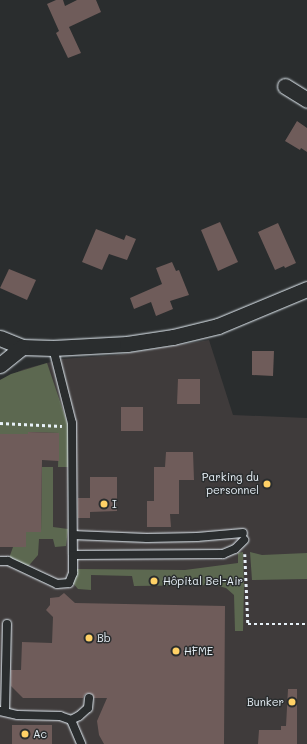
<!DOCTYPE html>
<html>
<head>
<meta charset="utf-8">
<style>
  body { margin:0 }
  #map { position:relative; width:307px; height:744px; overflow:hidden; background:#2a2d2e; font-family:Mali,sans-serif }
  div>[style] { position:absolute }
  .built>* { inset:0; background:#3f3b3b }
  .green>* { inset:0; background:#5c6850 }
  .building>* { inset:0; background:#6f5c5a }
  .path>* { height:2.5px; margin-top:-1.25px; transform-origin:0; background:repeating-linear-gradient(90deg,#e8f1f8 0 3px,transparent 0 6px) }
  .roads { filter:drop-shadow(0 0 1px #e8f1f8) drop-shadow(0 0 1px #e8f1f8) }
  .service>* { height:8px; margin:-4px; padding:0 4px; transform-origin:4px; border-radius:4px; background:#2a2d2e }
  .minor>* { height:15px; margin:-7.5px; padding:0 7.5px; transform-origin:7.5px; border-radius:7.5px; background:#2a2d2e }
  .dots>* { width:11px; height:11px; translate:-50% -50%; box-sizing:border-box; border:2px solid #2a2d2e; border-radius:50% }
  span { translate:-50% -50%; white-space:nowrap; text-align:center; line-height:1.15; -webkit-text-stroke:3px #2a2d2e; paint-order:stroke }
  .poi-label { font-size:11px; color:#e8f1f8 }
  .right { translate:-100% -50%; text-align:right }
  .left { translate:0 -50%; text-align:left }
</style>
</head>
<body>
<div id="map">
  <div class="built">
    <div style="clip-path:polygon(209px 340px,233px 415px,307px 418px,307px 744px,0 744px,0 380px,24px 369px,62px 359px,116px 355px)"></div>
  </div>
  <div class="green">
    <div style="clip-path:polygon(47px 363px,68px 425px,69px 467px,58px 467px,59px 433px,28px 432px,28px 444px,0 434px,0 380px,11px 374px)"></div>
    <div style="clip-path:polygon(42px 467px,53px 467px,53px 527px,68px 529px,66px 546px,55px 547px,53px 539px,39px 539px,38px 555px,25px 570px,8px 561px,13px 547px,26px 547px,26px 534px,24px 532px,41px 532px)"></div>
    <div style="clip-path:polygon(243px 552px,244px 587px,243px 631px,235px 631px,234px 595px,226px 588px,215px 585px,134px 586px,132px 576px,91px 575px,91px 590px,78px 589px,72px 582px,76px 569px,185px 570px,238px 563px,238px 553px)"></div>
    <div style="clip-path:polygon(250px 552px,262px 555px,307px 553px,307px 579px,252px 580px)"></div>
  </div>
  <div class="building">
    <div style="clip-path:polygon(56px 0,63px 0,65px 6px,77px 0,96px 0,101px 12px,69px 27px,81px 53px,68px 58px,56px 33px,59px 31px,47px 4px)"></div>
    <div style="clip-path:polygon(297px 121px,307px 128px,307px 152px,301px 148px,300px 150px,285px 141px)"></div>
    <div style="clip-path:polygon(220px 222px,238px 262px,218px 271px,201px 230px)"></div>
    <div style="clip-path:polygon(278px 223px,296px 263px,285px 268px,284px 266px,275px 270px,258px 232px)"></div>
    <div style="clip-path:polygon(96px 229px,124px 240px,126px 235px,136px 239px,127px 260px,109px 254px,102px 270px,82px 262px)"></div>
    <div style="clip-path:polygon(172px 262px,176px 271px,179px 270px,189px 295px,170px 301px,173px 309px,156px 316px,151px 302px,134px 309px,130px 298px,162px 284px,156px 268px)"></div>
    <div style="clip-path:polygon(9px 269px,36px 280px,27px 300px,0 288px)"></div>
    <div style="clip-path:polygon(252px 351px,274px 351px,273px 376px,252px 375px)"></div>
    <div style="clip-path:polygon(178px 379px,200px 379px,200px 404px,177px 404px)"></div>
    <div style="clip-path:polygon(121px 407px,143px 407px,143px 431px,121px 431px)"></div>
    <div style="clip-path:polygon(28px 432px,59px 433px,59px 461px,42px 460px,41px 532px,26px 532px,26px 547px,0 547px,0 434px,28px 434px)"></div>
    <div style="clip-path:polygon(166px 452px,193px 452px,194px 480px,179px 480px,179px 514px,170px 514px,171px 527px,147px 527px,147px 501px,154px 501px,154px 467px,165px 467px)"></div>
    <div style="clip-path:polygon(90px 477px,117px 477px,117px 511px,90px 512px,90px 518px,78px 518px,78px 498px,90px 498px)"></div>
    <div style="clip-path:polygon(64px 593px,75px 603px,225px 606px,224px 744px,104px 744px,99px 735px,97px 721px,107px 698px,94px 698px,92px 694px,89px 693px,85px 694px,83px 698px,23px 698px,11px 686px,11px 670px,21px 670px,22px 642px,52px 643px,53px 617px,46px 610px,50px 605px,50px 598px,59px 597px)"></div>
    <div style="clip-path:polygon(288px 689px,297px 689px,297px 744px,258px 744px,259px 730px,281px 730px,281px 726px,286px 726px)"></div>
    <div style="clip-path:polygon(12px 725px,52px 725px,52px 744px,12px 744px)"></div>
  </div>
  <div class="path">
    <div style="left:0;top:423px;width:62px;rotate:2.8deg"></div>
    <div style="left:245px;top:554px;width:70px;rotate:87.5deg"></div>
    <div style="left:248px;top:624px;width:59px"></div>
  </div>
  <div class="roads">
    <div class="service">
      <div style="left:53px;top:348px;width:77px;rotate:75.8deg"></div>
      <div style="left:72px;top:423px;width:132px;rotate:89.6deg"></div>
      <div style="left:73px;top:555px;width:150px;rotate:-0.4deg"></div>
      <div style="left:223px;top:554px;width:13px;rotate:-23deg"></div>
      <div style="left:235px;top:549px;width:13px;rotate:-45deg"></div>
      <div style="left:73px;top:535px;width:74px;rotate:2.3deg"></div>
      <div style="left:147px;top:538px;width:50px;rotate:-1.1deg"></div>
      <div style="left:197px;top:537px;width:46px;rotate:-5deg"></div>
      <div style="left:0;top:561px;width:8px"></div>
      <div style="left:8px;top:561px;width:54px;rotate:25.1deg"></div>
      <div style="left:57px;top:584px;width:12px;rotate:-5deg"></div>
      <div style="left:69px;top:583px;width:11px;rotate:-68deg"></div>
      <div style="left:73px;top:573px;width:18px;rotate:-90deg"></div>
      <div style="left:0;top:711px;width:18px;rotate:13deg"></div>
      <div style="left:18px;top:715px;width:42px;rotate:1.4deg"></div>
      <div style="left:60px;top:716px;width:12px;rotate:20deg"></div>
      <div style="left:71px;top:720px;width:26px;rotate:67deg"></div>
      <div style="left:5px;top:711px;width:87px;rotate:-88.7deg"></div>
      <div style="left:71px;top:720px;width:9px;rotate:-27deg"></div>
      <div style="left:79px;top:716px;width:12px;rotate:-42deg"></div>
      <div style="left:88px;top:708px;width:10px;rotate:-84deg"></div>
    </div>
    <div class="minor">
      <div style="left:285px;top:86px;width:26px;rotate:32deg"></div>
      <div style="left:0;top:338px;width:24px;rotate:22deg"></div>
      <div style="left:22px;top:347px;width:31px;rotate:2deg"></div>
      <div style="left:53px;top:348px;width:74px;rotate:-3.1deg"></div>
      <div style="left:127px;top:344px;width:47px;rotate:-8.7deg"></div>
      <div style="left:173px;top:337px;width:46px;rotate:-13.7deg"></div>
      <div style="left:218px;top:326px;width:96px;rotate:-22.6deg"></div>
      <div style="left:0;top:365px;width:28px;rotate:-39deg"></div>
    </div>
  </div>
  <div class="dots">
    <div style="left:267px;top:484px;background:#ffd166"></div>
    <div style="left:104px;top:504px;background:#ffd166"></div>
    <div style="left:154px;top:581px;background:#ffd166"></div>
    <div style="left:89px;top:638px;background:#ffd166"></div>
    <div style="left:176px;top:651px;background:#ffd166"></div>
    <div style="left:292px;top:702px;background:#ffd166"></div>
    <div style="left:25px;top:734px;background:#ffd166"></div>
  </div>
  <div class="poi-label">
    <span class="right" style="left:259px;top:484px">Parking du<br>personnel</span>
    <span class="left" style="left:112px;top:504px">I</span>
    <span class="left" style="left:163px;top:581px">Hôpital Bel-Air</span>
    <span class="left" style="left:97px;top:638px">Bb</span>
    <span class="left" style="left:184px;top:651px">HFME</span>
    <span class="right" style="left:284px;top:702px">Bunker</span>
    <span class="left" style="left:33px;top:734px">Ac</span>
  </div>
</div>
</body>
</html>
